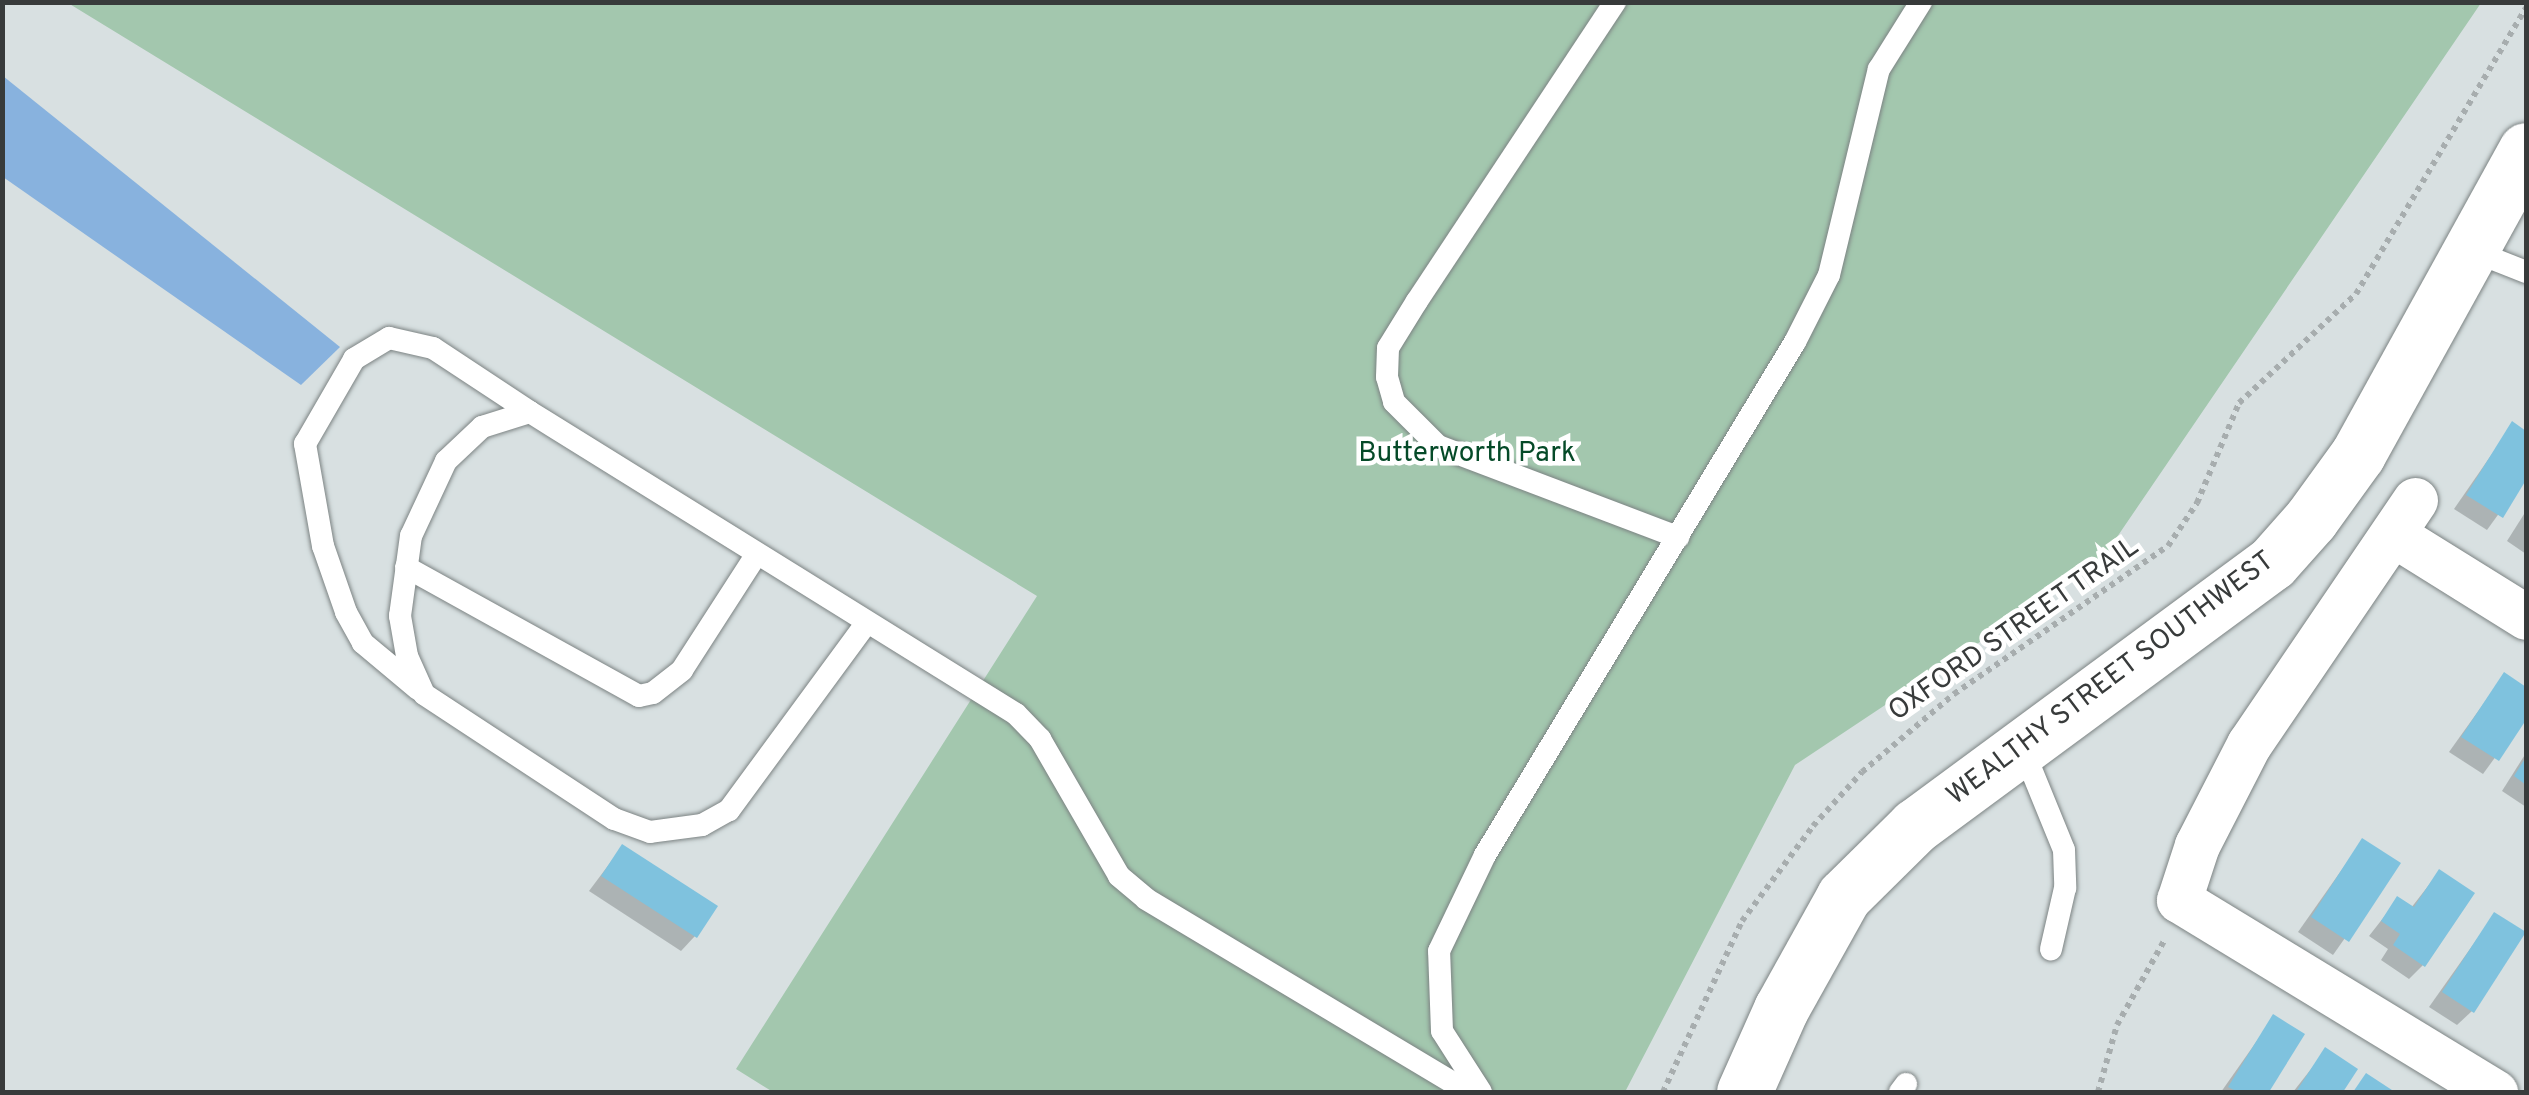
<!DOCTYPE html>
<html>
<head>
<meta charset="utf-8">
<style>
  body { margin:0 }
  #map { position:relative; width:2529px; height:1095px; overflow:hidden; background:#d8e0e1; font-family:Overpass,sans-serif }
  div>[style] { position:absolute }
  .green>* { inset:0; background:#a3c7ae }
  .water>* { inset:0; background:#88b2de }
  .shadow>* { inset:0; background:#0003 }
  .building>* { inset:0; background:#7fc2de }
  .path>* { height:6px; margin-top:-3px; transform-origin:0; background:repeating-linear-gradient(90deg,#a7adae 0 5px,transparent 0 10px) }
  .roads { filter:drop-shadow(0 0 2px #7c8383) drop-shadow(0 0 2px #7c8383) }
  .service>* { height:22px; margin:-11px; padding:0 11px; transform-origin:11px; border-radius:11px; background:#fff }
  .minor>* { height:45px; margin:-22.5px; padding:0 22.5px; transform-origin:22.5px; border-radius:22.5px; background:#fff }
  .secondary>* { height:55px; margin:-27.5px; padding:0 27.5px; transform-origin:27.5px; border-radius:27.5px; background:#fff }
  span { translate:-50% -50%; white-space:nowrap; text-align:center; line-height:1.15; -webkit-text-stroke:9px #fff; paint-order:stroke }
  .park-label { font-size:28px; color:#054a28 }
  .street-label { font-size:28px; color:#383b3b }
  .frame { position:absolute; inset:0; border:5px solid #383b3b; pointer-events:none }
</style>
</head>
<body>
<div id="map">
  <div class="green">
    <div style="clip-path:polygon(68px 3px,2481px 3px,2100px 562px,1795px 765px,1625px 1092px,773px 1092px,736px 1069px,1037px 596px)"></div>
  </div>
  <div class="water">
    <div style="clip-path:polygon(2px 77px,3px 76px,340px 347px,301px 385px,3px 177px)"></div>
  </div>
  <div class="shadow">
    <div style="clip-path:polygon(2512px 425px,2526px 434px,2526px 476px,2487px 530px,2454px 509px)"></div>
    <div style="clip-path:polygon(2526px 511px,2526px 554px,2507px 541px)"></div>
    <div style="clip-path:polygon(2504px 675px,2526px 690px,2526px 715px,2483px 774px,2449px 752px)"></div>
    <div style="clip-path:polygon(2526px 753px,2526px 807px,2502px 791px)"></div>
    <div style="clip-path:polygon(2362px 841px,2397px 864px,2333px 955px,2298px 932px)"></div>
    <div style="clip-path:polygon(622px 847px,695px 936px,681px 951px,589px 891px)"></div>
    <div style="clip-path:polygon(2439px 872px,2423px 965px,2409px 979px,2381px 960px,2388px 949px,2369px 936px,2398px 899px,2411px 908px)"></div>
    <div style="clip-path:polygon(2494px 915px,2472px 1011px,2457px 1025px,2429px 1007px)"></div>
    <div style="clip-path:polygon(2273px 1018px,2302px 1035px,2266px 1092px,2221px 1092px)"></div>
    <div style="clip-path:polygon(2326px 1050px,2355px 1069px,2340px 1092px,2293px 1092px)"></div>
  </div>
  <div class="building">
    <div style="clip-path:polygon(2512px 421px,2526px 431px,2526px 480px,2503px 518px,2466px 495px)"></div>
    <div style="clip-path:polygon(2504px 672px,2526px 687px,2526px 720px,2499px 761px,2461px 737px)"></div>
    <div style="clip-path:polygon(2526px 757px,2526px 785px,2514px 776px)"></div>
    <div style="clip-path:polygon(2362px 838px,2401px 863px,2349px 942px,2311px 917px)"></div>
    <div style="clip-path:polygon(622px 844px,718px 906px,697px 938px,601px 876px)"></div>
    <div style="clip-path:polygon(2439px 869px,2475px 893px,2425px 967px,2393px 945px,2400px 934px,2381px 921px,2397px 896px,2414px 907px)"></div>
    <div style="clip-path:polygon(2494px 912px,2526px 932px,2474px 1013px,2442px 992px)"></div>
    <div style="clip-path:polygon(2273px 1014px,2305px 1034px,2269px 1092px,2238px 1092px,2228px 1087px)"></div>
    <div style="clip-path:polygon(2325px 1047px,2358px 1069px,2343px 1092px,2296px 1092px)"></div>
    <div style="clip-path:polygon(2366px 1073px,2395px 1092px,2353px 1092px)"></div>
  </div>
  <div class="path">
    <div style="left:1663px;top:1092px;width:188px;rotate:-65.2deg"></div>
    <div style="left:1742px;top:921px;width:119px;rotate:-53.2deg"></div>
    <div style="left:1813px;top:826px;width:73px;rotate:-47.8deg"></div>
    <div style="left:1862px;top:772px;width:121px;rotate:-40.3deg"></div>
    <div style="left:1954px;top:694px;width:260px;rotate:-34.7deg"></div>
    <div style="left:2168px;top:546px;width:52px;rotate:-56deg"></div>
    <div style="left:2197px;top:503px;width:108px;rotate:-67.2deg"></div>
    <div style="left:2239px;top:403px;width:160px;rotate:-43deg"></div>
    <div style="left:2356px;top:294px;width:333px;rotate:-59.3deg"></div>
    <div style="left:2098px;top:1092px;width:70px;rotate:-74.2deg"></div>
    <div style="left:2117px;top:1025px;width:98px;rotate:-60.8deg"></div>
  </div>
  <div class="roads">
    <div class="service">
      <div style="left:1615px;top:2px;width:359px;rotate:123.5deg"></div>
      <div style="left:1417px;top:301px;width:55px;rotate:121.7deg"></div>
      <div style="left:1388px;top:348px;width:29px;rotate:92deg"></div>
      <div style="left:1387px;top:377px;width:26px;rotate:74deg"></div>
      <div style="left:1394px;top:402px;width:62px;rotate:45deg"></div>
      <div style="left:1438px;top:446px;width:257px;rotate:20.8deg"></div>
      <div style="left:2473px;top:251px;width:57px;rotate:21.6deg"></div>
      <div style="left:406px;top:567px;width:266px;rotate:29deg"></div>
      <div style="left:639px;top:696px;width:14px;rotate:-12deg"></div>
      <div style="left:653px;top:693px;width:37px;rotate:-38deg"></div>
      <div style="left:682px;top:670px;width:137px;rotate:-57.2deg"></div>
      <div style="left:865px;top:625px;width:230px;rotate:126.3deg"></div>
      <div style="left:729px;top:810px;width:31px;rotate:151deg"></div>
      <div style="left:702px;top:825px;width:52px;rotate:172.3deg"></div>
      <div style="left:650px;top:832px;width:38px;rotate:-160deg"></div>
      <div style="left:614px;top:819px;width:227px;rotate:-146.7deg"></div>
      <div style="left:424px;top:694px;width:42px;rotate:-114.1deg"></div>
      <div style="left:407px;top:656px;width:41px;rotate:-99.9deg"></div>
      <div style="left:400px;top:616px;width:81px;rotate:-82.2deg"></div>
      <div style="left:411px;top:536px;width:83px;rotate:-65deg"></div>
      <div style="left:446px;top:461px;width:50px;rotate:-43.4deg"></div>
      <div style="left:482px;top:427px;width:50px;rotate:-17.4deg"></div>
      <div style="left:530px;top:412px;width:572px;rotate:31.86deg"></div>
      <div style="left:1016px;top:714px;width:35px;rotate:46deg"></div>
      <div style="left:1040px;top:739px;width:158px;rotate:60deg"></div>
      <div style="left:1119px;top:876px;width:35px;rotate:40deg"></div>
      <div style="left:1146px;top:899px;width:375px;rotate:30.9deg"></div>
      <div style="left:418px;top:689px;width:72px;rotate:-140.1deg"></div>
      <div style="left:363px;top:643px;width:35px;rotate:-119deg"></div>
      <div style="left:346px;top:612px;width:70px;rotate:-109.2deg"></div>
      <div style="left:323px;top:546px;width:104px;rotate:-100deg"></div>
      <div style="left:305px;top:444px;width:98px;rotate:-60deg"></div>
      <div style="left:354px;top:359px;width:41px;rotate:-31deg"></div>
      <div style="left:389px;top:338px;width:45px;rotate:12.8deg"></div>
      <div style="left:433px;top:348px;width:116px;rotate:33.4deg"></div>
      <div style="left:2022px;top:747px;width:111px;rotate:67.8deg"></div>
      <div style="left:2064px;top:850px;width:38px;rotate:88deg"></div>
      <div style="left:2065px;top:888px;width:63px;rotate:102.9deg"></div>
      <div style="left:1481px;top:1092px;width:72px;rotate:-122.6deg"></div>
      <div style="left:1442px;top:1031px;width:80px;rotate:-92.1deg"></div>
      <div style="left:1439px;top:951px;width:106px;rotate:-64.4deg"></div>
      <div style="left:1485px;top:855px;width:599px;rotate:-58.86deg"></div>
      <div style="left:1795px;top:342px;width:75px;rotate:-63.1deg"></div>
      <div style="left:1829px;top:275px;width:212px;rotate:-76.4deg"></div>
      <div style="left:1879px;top:69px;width:79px;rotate:-57.9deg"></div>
      <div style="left:1900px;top:1092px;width:10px;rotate:-53deg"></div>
    </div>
    <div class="minor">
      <div style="left:2415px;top:500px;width:295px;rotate:124.2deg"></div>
      <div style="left:2249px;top:744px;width:114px;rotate:117.2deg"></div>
      <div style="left:2197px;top:845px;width:58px;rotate:108.1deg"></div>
      <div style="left:2179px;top:900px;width:370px;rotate:31.3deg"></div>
      <div style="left:2396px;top:536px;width:153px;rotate:31.9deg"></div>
    </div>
    <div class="secondary">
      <div style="left:1744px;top:1092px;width:91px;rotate:-66deg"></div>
      <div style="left:1781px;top:1009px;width:129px;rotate:-60.9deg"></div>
      <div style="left:1844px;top:896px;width:100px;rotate:-44.6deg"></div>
      <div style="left:1915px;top:826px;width:443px;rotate:-36.4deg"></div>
      <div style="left:2272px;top:563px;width:59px;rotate:-48.4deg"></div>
      <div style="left:2311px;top:519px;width:80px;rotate:-54.1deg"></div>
      <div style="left:2358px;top:454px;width:347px;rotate:-61.1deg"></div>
    </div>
  </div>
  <div class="park-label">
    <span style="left:1467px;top:454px">Butterworth Park</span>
  </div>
  <div class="street-label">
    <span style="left:2014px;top:630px;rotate:-35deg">OXFORD STREET TRAIL</span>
    <span style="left:2111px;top:679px;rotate:-37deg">WEALTHY STREET SOUTHWEST</span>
  </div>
  <div class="frame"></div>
</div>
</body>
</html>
